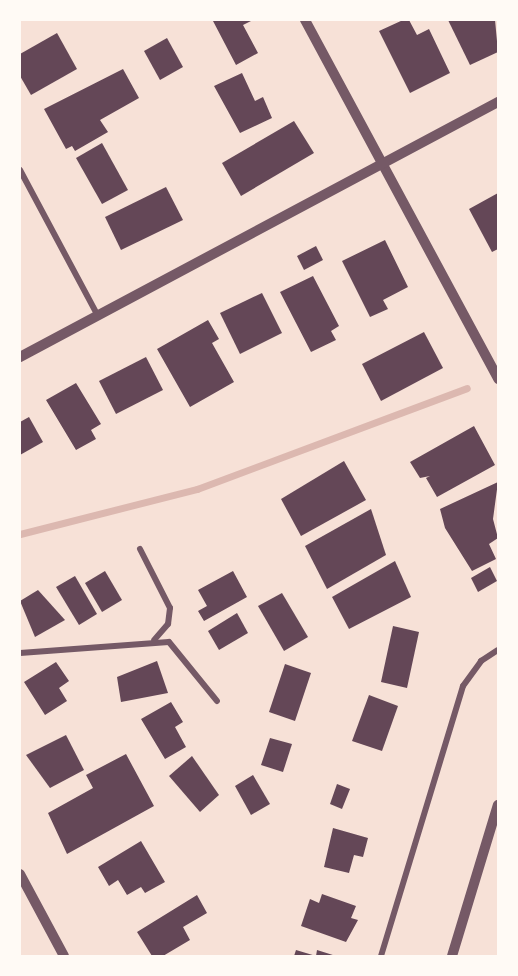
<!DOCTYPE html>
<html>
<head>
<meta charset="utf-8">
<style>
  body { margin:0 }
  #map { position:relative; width:518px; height:976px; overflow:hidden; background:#f7e1d7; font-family:"Sofia Sans Condensed",sans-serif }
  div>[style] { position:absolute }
  .stream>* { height:7px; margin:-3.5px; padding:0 3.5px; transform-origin:3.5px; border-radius:3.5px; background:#dcb8b0 }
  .building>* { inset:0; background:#644757 }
  .minor>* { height:6px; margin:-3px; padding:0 3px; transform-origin:3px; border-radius:3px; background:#755966 }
  .tertiary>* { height:10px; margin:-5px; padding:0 5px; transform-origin:5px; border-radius:5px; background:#755966 }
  span { translate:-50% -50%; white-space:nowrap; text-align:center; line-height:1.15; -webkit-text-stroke:5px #fffaf5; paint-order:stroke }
  .frame { position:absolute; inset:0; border:21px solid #fffaf5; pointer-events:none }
</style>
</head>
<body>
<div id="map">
  <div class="stream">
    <div style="left:20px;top:534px;width:183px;rotate:-14.3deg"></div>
    <div style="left:197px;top:489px;width:288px;rotate:-20.5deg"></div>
  </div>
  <div class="building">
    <div style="clip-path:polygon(253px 20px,243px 25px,258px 53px,236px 65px,213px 21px)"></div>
    <div style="clip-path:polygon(403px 20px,409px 20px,417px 35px,429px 29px,450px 73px,410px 93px,379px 31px)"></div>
    <div style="clip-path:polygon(448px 20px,495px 20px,498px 52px,470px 65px)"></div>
    <div style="clip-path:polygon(57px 33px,77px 69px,31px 95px,20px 76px,20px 54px)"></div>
    <div style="clip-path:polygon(167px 38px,183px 67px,160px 80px,144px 51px)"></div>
    <div style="clip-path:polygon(123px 69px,139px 98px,100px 120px,108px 132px,75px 151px,72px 146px,66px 149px,44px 109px)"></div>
    <div style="clip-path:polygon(242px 73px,255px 101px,263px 97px,272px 118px,240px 133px,214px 86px)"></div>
    <div style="clip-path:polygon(294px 121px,314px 153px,241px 196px,222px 163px)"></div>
    <div style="clip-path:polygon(102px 143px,128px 190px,102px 204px,76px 158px)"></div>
    <div style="clip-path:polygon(166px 187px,183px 220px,121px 250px,105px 217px)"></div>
    <div style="clip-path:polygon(498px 193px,498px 249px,492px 252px,469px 209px)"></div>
    <div style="clip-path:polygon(385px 240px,408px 287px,383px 300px,388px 309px,370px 317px,342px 261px)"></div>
    <div style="clip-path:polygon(316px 246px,323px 260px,304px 270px,297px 256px)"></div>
    <div style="clip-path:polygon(313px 276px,339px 326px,331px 331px,336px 340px,311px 352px,280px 292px)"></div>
    <div style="clip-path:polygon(262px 293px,282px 333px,240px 354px,220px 313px)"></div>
    <div style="clip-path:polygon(208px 320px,219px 339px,212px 343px,234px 382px,190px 407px,157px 349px)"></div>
    <div style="clip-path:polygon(424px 332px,443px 368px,381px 401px,362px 364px)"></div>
    <div style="clip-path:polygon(146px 357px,163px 390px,116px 414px,99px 381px)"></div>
    <div style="clip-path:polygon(76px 383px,101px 424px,91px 430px,96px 439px,76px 450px,46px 400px)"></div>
    <div style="clip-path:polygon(29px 417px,43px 442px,20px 455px,20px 422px)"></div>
    <div style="clip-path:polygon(474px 426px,495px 465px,437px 497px,426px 478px,430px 476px,420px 478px,410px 462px)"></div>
    <div style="clip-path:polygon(344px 461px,366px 500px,301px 536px,281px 499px)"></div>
    <div style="clip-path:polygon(498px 482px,493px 519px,498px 538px,489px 544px,496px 559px,472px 571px,445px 528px,440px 509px)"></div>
    <div style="clip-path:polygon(371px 509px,386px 555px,327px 589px,305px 546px)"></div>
    <div style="clip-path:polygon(395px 561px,411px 597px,349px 629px,332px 597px)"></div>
    <div style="clip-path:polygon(490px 567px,497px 581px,478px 592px,471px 578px)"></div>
    <div style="clip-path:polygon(105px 571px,122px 600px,102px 612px,85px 583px)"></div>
    <div style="clip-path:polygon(233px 571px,247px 597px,204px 621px,198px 611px,207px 606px,198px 590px)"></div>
    <div style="clip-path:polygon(75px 576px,97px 614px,79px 625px,56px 587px)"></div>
    <div style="clip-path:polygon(38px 590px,65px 620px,35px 637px,20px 601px)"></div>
    <div style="clip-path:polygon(282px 593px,308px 637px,284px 651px,258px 606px)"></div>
    <div style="clip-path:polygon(237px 613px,248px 633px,219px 650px,208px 631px)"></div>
    <div style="clip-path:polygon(393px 626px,419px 632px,407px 688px,381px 682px)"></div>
    <div style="clip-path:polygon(157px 661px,168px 693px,121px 702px,117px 677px)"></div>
    <div style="clip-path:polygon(56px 662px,69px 681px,59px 688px,67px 701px,45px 715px,24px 682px)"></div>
    <div style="clip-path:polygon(285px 664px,311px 673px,295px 721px,269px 712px)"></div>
    <div style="clip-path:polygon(369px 695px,398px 706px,382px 751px,352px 741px)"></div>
    <div style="clip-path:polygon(171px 702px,183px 722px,175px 727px,186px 747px,165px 759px,141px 719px)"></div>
    <div style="clip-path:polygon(66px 735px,84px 770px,50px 788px,26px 755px)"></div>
    <div style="clip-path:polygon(270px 738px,292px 744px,283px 772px,261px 765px)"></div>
    <div style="clip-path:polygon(126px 754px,154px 806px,67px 854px,48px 813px,93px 788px,86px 775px)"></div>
    <div style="clip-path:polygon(192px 756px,219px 795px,200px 812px,169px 776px)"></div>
    <div style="clip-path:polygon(253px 775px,270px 804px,251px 815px,235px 786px)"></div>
    <div style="clip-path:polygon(337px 784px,350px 789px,342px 809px,330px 804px)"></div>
    <div style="clip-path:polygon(333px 828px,368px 838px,363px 857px,354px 855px,349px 873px,324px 867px)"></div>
    <div style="clip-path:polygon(141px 841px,165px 882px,145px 893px,141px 887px,127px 895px,118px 880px,109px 886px,98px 867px)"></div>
    <div style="clip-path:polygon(322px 894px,356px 906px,351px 918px,358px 920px,346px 942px,301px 926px,310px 899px,319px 903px)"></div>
    <div style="clip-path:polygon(197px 895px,207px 913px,183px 927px,190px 940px,163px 956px,152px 956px,137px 932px)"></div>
    <div style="clip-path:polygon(296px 950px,316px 956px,317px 950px,336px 956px,294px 956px)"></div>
  </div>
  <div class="minor">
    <div style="left:20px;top:170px;width:166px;rotate:61.9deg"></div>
    <div style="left:140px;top:549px;width:66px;rotate:63deg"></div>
    <div style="left:170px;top:608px;width:16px;rotate:97deg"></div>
    <div style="left:168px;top:624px;width:21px;rotate:131deg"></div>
    <div style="left:20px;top:653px;width:149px;rotate:-4.2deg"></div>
    <div style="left:169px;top:642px;width:76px;rotate:50.9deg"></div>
    <div style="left:381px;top:956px;width:282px;rotate:-73.1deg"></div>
    <div style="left:463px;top:686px;width:31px;rotate:-54deg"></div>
    <div style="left:481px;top:661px;width:20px;rotate:-33deg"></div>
  </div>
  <div class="tertiary">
    <div style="left:305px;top:20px;width:408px;rotate:61.7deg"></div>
    <div style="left:20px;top:357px;width:542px;rotate:-28.08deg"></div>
    <div style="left:20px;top:874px;width:93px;rotate:61.8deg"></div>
    <div style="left:452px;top:956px;width:158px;rotate:-73.1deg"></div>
  </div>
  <div class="frame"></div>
</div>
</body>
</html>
